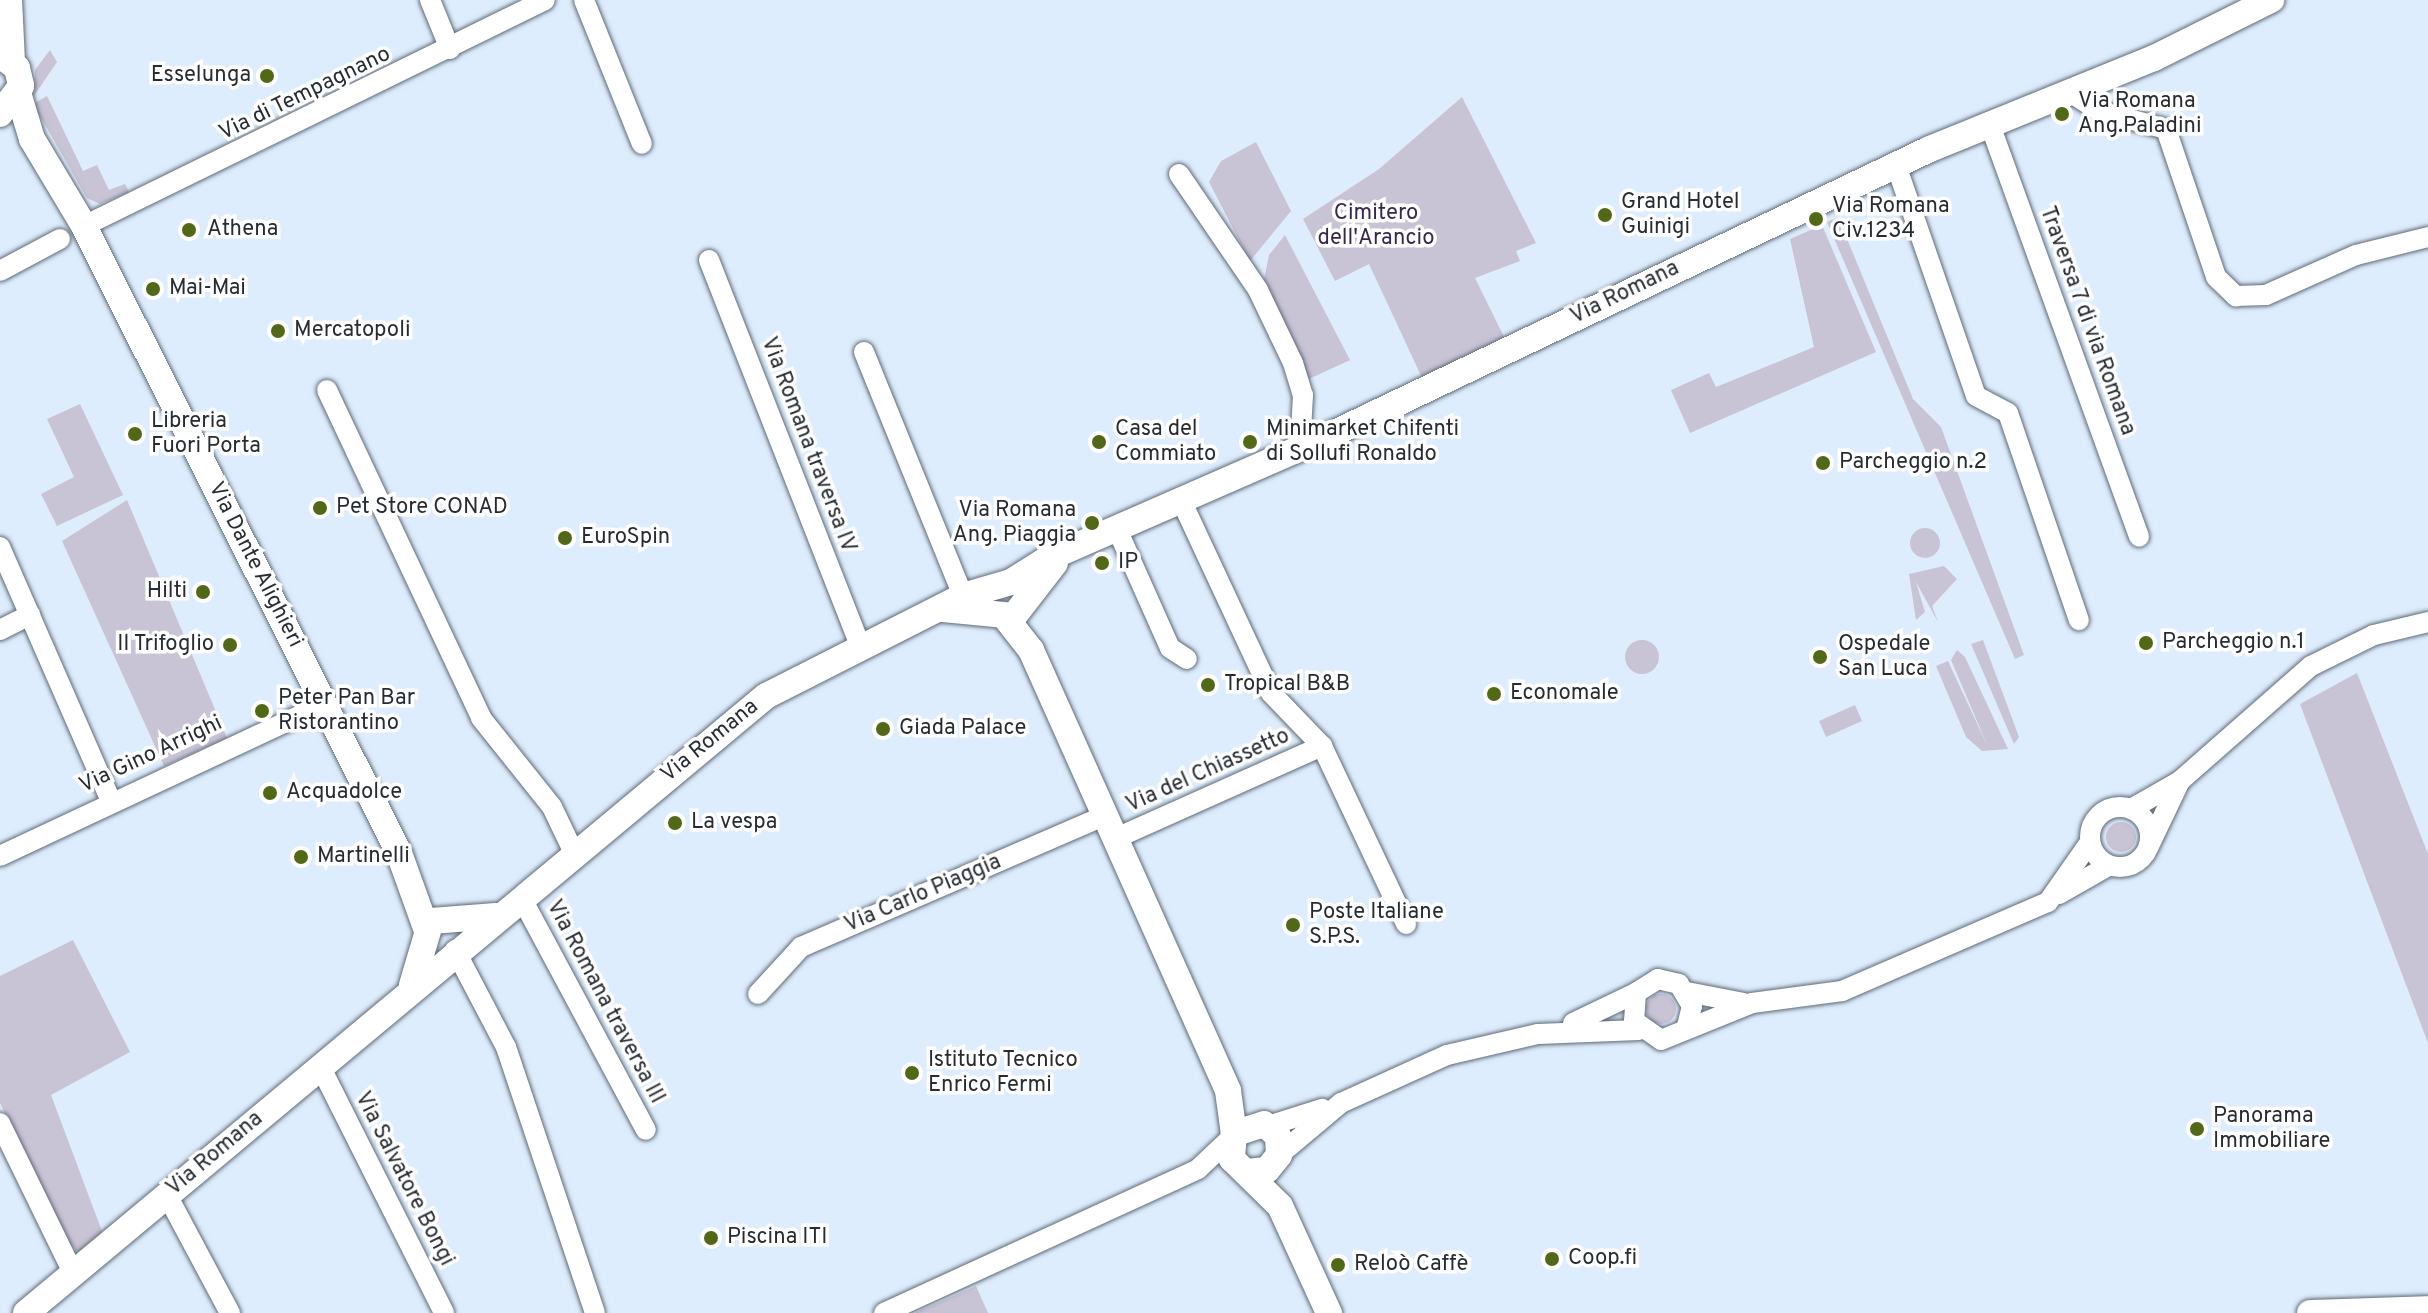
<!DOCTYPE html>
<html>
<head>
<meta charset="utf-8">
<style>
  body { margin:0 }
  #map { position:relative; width:2428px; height:1313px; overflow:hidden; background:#deedfd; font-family:Overpass,sans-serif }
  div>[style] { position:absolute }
  .green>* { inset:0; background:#c9c3d6 }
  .round { border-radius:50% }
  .roads { filter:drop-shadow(0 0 2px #5e6a78) drop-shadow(0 0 2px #5e6a78) }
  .minor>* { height:20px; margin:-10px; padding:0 10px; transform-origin:10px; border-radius:10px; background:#fff }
  .minor>.ring { margin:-10px; padding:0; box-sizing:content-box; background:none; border:20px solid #fff; border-radius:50% }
  .major>* { height:26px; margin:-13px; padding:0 13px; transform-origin:13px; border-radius:13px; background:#fff }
  .dots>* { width:22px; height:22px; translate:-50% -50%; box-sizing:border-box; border:4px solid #fff; border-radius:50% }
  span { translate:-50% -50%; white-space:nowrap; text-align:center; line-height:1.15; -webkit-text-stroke:7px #fff; paint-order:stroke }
  .poi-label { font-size:22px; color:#262c32 }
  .right { translate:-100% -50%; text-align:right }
  .left { translate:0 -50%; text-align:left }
  .street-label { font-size:22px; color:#262c32 }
  .park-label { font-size:22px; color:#37274e }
</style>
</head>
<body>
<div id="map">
  <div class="green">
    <div style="clip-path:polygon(50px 50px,57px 62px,34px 96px,35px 70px)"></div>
    <div style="clip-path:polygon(47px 96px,83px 171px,97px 165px,109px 190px,125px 184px,129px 192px,100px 204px,87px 198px,33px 104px)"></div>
    <div style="clip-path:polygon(1462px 97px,1536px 243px,1516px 251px,1520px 261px,1475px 278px,1507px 343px,1423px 380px,1369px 264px,1335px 281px,1303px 219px,1379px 169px)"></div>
    <div style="clip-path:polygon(1256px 142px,1291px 211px,1250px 261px,1209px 182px,1221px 161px)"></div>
    <div style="clip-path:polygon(1838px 217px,1913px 399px,1941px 427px,2024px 655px,2015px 659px,1827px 222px)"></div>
    <div style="clip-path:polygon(1822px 225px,1876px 352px,1690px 433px,1671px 390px,1709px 373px,1716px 387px,1814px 347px,1790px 239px)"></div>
    <div style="clip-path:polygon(1285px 235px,1350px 360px,1309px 379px,1264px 280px,1269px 255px)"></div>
    <div style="clip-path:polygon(80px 404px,123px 495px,57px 526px,41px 494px,74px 477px,47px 419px)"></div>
    <div style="clip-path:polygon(127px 500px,227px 738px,164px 766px,62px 541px)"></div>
    <div class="round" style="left:1910px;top:528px;width:30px;height:30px"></div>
    <div style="clip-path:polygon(1944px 566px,1957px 579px,1932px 606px,1938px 622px,1916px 582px,1925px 612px,1916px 620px,1909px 574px)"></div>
    <div style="clip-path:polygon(1983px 640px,2019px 737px,2014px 744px,1971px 644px)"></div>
    <div class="round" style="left:1625px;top:640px;width:34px;height:34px"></div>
    <div style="clip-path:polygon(1957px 650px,1965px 657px,2008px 749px,1982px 751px,1966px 737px,1936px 666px,1948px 661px,1988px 747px,1951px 660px)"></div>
    <div style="clip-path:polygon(2357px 673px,2428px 854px,2428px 1043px,2300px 704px)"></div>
    <div style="clip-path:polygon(1855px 705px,1862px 721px,1826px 737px,1819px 721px)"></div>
    <div class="round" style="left:2106px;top:822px;width:30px;height:30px"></div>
    <div style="clip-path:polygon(73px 940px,130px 1052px,51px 1095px,103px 1234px,79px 1252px,69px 1244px,0 1103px,0 976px)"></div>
    <div class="round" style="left:1646px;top:994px;width:30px;height:30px"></div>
    <div style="clip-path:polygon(976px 1286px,988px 1313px,915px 1313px)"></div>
  </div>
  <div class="roads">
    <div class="minor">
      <div style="left:430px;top:0;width:53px;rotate:67.8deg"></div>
      <div style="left:584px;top:0;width:155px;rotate:68.1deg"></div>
      <div style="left:2070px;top:92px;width:35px;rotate:33deg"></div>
      <div style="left:2099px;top:111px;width:69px;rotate:15deg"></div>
      <div style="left:2166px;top:129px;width:156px;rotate:71.3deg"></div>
      <div style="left:2216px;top:277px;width:28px;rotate:44deg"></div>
      <div style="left:2236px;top:296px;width:30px;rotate:-2deg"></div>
      <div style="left:2266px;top:295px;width:98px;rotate:-24deg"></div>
      <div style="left:2356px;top:255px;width:74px;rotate:-14deg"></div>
      <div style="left:1989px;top:122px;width:441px;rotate:70.1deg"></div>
      <div style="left:1896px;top:165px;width:244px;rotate:70.9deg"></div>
      <div style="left:1976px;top:396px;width:36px;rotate:28deg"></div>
      <div style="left:2008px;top:413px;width:219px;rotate:71.1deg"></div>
      <div style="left:1179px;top:174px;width:140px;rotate:55.7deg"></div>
      <div style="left:1258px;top:290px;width:81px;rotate:64.4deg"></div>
      <div style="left:1293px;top:363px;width:34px;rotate:73deg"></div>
      <div style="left:1303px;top:395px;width:54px;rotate:93.2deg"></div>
      <div style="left:84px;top:226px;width:513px;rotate:-26.12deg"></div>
      <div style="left:709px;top:260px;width:417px;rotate:68.6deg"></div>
      <div style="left:0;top:271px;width:68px;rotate:-28.1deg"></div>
      <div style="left:864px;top:352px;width:263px;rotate:67.9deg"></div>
      <div style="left:327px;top:390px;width:362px;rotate:64.8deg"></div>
      <div style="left:481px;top:718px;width:114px;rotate:51.4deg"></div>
      <div style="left:552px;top:807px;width:51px;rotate:64.4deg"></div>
      <div style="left:1181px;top:500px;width:213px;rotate:65deg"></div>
      <div style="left:1271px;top:693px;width:74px;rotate:46.1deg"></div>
      <div style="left:1322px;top:746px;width:197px;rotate:64.7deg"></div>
      <div style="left:1117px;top:529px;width:130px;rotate:66deg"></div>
      <div style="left:1170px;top:648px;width:20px;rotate:33deg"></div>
      <div style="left:0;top:547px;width:275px;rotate:66.4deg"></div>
      <div style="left:0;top:630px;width:34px;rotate:-27deg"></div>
      <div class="ring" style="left:2090px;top:807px;width:40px;height:40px"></div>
      <div style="left:2131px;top:809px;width:56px;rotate:-29.7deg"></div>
      <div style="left:2180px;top:781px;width:174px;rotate:-41.3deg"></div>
      <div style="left:2311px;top:666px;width:70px;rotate:-26.2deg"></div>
      <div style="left:2374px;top:635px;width:56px;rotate:-13.5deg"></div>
      <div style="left:1114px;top:839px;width:228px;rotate:-24.1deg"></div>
      <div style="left:2149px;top:846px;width:72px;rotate:-64.5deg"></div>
      <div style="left:0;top:856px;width:360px;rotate:-25.1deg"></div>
      <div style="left:2059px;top:894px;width:56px;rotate:-29.7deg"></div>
      <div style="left:521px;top:897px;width:264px;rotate:61.8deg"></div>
      <div style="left:455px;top:950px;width:110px;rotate:62.3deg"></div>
      <div style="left:506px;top:1047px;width:280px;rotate:71.5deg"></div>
      <div style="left:1687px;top:992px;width:58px;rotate:10.9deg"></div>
      <div style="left:758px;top:994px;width:64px;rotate:-47.5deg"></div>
      <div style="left:801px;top:947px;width:329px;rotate:-23.4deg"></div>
      <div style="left:1573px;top:1023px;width:70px;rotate:-25.5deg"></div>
      <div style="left:1687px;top:1026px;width:21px;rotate:-76deg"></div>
      <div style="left:1692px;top:1006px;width:26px;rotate:-121deg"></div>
      <div style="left:1679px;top:984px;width:22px;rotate:-167deg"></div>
      <div style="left:1658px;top:979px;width:26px;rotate:148deg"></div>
      <div style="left:1636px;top:993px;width:28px;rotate:94deg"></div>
      <div style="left:1634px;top:1021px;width:33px;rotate:35deg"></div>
      <div style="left:1661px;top:1040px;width:98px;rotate:-22.1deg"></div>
      <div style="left:1752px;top:1003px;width:91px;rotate:-7.6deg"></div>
      <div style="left:1842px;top:991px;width:224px;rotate:-23.4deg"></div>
      <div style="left:2048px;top:902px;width:73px;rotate:-55deg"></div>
      <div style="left:320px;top:1066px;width:276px;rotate:63.3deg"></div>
      <div style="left:0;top:1123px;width:167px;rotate:64deg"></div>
      <div style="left:1268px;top:1126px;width:57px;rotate:-17.5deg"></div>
      <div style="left:1279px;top:1155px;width:81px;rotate:-40deg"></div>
      <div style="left:1341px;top:1103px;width:116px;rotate:-24.4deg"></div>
      <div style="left:1447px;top:1055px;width:93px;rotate:-13deg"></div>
      <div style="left:1538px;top:1034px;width:101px;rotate:-2.3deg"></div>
      <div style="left:167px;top:1195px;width:134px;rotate:61.9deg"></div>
      <div style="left:884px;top:1313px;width:345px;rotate:-24.6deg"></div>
      <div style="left:1198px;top:1169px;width:47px;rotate:-43.3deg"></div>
    </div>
    <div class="major">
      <div style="left:9px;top:0;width:62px;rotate:87.2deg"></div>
      <div style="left:0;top:55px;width:21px;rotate:37deg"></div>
      <div style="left:17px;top:68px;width:18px;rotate:77deg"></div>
      <div style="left:21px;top:86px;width:35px;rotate:127deg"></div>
      <div style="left:19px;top:96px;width:45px;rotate:73.2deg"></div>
      <div style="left:32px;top:139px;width:101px;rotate:59.1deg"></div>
      <div style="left:84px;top:226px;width:702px;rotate:63.33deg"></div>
      <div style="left:399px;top:853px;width:80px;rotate:70.2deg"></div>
      <div style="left:943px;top:609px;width:71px;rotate:5.6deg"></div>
      <div style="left:1014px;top:616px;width:67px;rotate:-52.3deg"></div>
      <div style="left:1005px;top:617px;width:42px;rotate:51.8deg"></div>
      <div style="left:1031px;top:650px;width:483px;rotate:65.9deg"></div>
      <div style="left:1228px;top:1091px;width:43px;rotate:82.1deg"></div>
      <div style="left:412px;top:985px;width:67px;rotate:-73.5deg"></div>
      <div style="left:431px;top:921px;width:65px;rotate:-4.4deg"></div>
      <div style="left:1247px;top:1172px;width:20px;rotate:-6deg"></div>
      <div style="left:1267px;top:1170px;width:19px;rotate:-51deg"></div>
      <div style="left:1279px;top:1155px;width:19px;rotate:-93deg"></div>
      <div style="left:1278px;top:1136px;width:18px;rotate:-139deg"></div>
      <div style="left:1264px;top:1124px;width:32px;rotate:162deg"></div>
      <div style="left:1234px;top:1134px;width:25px;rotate:95deg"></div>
      <div style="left:1232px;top:1159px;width:67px;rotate:44.4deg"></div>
      <div style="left:1280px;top:1206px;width:118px;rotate:65.4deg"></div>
      <div style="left:26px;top:1313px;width:963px;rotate:-39.82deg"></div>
      <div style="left:766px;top:696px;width:221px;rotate:-26.9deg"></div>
      <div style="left:963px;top:596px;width:50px;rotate:-16.3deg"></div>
      <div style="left:1011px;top:582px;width:45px;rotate:-32.3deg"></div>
      <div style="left:1049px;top:558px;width:300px;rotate:-23.6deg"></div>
      <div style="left:1324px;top:438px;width:671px;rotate:-25.5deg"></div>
      <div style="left:1930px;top:149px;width:242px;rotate:-22.1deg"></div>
      <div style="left:2154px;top:58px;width:131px;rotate:-26.4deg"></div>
      <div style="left:2310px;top:1313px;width:118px;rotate:-1.9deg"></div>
    </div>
  </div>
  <div class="dots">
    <div style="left:267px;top:76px;background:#516816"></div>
    <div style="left:2062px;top:114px;background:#516816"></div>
    <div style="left:1605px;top:215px;background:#516816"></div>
    <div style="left:1816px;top:219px;background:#516816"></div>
    <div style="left:189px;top:230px;background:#516816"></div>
    <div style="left:153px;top:289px;background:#516816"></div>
    <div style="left:278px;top:331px;background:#516816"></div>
    <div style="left:135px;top:434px;background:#516816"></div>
    <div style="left:1099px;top:442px;background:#516816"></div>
    <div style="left:1250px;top:442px;background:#516816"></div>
    <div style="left:1823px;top:463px;background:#516816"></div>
    <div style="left:320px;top:508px;background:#516816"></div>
    <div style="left:1092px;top:523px;background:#516816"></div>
    <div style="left:565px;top:538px;background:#516816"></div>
    <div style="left:1102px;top:563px;background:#516816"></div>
    <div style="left:203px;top:592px;background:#516816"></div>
    <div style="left:2146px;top:643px;background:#516816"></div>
    <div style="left:230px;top:645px;background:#516816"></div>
    <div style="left:1820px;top:657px;background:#516816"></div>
    <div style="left:1208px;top:685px;background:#516816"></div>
    <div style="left:1494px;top:694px;background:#516816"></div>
    <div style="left:262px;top:711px;background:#516816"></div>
    <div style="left:883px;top:729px;background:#516816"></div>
    <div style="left:270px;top:793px;background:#516816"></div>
    <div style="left:675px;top:823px;background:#516816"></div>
    <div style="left:301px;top:857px;background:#516816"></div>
    <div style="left:1293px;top:925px;background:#516816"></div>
    <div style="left:912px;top:1073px;background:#516816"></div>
    <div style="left:2197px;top:1129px;background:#516816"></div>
    <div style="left:711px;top:1238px;background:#516816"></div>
    <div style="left:1552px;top:1259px;background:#516816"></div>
    <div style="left:1338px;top:1265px;background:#516816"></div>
  </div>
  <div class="poi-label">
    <span class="right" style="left:251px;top:76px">Esselunga</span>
    <span class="left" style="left:2078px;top:114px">Via Romana<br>Ang.Paladini</span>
    <span class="left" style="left:1621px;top:215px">Grand Hotel<br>Guinigi</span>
    <span class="left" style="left:1832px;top:219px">Via Romana<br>Civ.1234</span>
    <span class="left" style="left:207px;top:230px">Athena</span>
    <span class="left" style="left:169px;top:289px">Mai-Mai</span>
    <span class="left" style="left:294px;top:331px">Mercatopoli</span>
    <span class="left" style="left:151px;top:434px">Libreria<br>Fuori Porta</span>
    <span class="left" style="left:1115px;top:442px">Casa del<br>Commiato</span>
    <span class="left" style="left:1266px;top:442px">Minimarket Chifenti<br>di Sollufi Ronaldo</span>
    <span class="left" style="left:1839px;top:463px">Parcheggio n.2</span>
    <span class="left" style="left:336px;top:508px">Pet Store CONAD</span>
    <span class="right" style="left:1076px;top:523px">Via Romana<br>Ang. Piaggia</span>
    <span class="left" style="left:581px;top:538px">EuroSpin</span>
    <span class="left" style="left:1118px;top:563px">IP</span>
    <span class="right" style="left:187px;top:592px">Hilti</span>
    <span class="left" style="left:2162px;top:643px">Parcheggio n.1</span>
    <span class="left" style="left:1838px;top:657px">Ospedale<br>San Luca</span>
    <span class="right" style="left:214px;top:645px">Il Trifoglio</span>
    <span class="left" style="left:1224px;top:685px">Tropical B&amp;B</span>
    <span class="left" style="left:1510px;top:694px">Economale</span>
    <span class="left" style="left:278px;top:711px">Peter Pan Bar<br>Ristorantino</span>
    <span class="left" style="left:899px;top:729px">Giada Palace</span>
    <span class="left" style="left:286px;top:793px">Acquadolce</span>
    <span class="left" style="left:691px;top:823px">La vespa</span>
    <span class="left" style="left:317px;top:857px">Martinelli</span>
    <span class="left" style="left:1309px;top:925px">Poste Italiane<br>S.P.S.</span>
    <span class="left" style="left:928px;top:1073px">Istituto Tecnico<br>Enrico Fermi</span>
    <span class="left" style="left:2213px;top:1129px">Panorama<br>Immobiliare</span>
    <span class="left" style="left:727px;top:1238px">Piscina ITI</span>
    <span class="left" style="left:1568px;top:1259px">Coop.fi</span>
    <span class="left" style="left:1354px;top:1265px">Reloò Caffè</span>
  </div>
  <div class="street-label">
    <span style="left:305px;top:94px;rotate:-26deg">Via di Tempagnano</span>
    <span style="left:1625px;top:293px;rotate:-26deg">Via Romana</span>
    <span style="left:2087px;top:321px;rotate:70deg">Traversa 7 di via Romana</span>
    <span style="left:808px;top:445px;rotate:69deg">Via Romana traversa IV</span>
    <span style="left:255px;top:565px;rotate:63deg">Via Dante Alighieri</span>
    <span style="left:710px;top:741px;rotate:-39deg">Via Romana</span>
    <span style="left:151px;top:755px;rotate:-25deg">Via Gino Arrighi</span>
    <span style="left:1208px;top:771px;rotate:-24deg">Via del Chiassetto</span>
    <span style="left:923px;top:894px;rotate:-23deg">Via Carlo Piaggia</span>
    <span style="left:605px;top:1002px;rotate:62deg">Via Romana traversa III</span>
    <span style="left:215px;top:1154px;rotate:-40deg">Via Romana</span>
    <span style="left:404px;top:1179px;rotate:63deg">Via Salvatore Bongi</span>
  </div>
  <div class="park-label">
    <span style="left:1376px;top:226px">Cimitero<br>dell'Arancio</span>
  </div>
</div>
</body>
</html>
